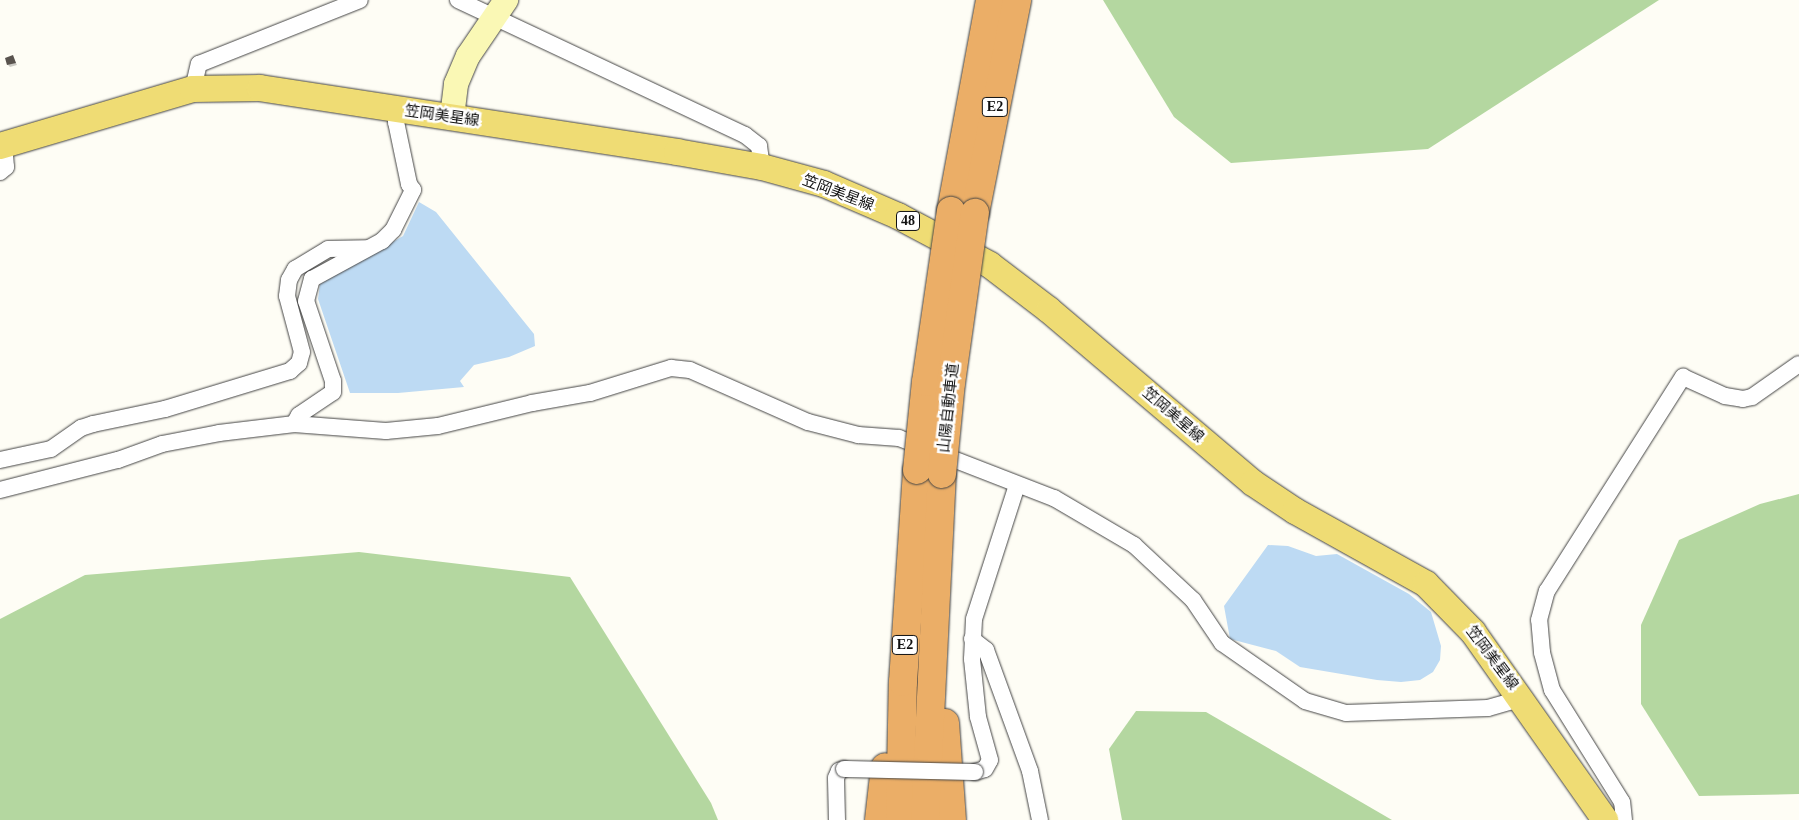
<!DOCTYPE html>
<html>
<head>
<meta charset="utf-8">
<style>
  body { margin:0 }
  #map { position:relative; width:1799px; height:820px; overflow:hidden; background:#fefdf5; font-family:"Times New Roman","Noto Sans JP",serif }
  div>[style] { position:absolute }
  .forest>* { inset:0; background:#b4d7a0 }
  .water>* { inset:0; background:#bddaf3 }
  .shadow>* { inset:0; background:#0003 }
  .building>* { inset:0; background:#59534e }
  .roads { filter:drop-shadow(0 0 1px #444) drop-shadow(0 0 1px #444) }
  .minor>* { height:16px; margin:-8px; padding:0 8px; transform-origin:8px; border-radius:8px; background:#fff }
  .secondary>* { height:24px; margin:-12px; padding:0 12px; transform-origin:12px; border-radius:12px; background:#faf8b5 }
  .primary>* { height:26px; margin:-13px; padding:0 13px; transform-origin:13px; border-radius:13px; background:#efdc74 }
  .motorway>* { height:28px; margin:-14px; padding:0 14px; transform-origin:14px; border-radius:14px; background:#ebae67 }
  .bridges { filter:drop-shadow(0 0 1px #444) drop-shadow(0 0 1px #444) }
  .minor-bridge>* { height:16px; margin:-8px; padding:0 8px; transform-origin:8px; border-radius:8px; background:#fff }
  .motorway-bridge>* { height:28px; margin:-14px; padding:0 14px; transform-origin:14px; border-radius:14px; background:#ebae67 }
  span { translate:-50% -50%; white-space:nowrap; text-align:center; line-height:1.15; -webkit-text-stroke:5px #fff; paint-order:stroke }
  .shield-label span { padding:1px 4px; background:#fff; border:1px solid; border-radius:4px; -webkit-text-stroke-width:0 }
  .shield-label { font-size:14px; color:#111; font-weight:700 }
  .street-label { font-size:15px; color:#111 }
</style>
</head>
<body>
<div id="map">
  <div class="forest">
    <div style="clip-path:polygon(1103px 0,1659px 0,1428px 149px,1231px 163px,1174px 117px)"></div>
    <div style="clip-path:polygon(1799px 494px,1799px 794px,1699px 796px,1641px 704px,1641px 625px,1679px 540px,1760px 504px)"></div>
    <div style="clip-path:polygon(359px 552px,570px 577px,711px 803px,718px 820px,0 820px,0 619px,85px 575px)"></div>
    <div style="clip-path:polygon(1136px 711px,1206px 712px,1392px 820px,1122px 820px,1109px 749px)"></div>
  </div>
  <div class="water">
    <div style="clip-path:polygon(419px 202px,436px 212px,534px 334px,535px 346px,509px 357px,474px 365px,460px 381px,464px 387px,398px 393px,350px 393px,318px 299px,320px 284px,403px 236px)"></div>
    <div style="clip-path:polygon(1268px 545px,1288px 546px,1316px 556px,1337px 554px,1409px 594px,1431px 612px,1441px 646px,1440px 660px,1433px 672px,1420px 680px,1401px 682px,1377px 680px,1300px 667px,1276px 651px,1230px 639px,1224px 606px)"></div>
  </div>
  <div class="shadow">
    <div style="clip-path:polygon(13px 57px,17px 65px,10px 67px,8px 65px)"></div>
  </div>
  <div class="building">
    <div style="clip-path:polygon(13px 55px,16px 63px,7px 65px,5px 58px)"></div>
  </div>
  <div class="roads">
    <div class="minor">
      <div style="left:458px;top:0;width:317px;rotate:25.2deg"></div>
      <div style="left:745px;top:135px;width:18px;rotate:38deg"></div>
      <div style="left:759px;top:146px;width:21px;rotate:82deg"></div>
      <div style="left:193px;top:89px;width:26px;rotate:-77deg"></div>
      <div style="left:199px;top:64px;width:173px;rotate:-21.7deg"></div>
      <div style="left:0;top:172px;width:8px;rotate:-40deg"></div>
      <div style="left:6px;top:167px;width:22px;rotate:-95deg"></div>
      <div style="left:294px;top:424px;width:10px;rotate:-61deg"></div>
      <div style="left:299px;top:415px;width:41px;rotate:-34.1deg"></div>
      <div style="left:333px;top:392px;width:11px;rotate:-90deg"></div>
      <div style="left:333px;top:381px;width:84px;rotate:-108.6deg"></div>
      <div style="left:306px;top:301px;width:23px;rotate:-75deg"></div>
      <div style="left:312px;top:279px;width:80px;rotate:-28.5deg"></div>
      <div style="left:382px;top:241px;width:16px;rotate:-45deg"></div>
      <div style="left:393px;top:230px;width:45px;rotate:-63.4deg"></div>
      <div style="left:413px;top:190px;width:7px;rotate:-124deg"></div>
      <div style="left:409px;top:184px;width:63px;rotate:-101.8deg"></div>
      <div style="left:396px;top:122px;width:13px;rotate:-86deg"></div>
      <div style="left:0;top:460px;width:52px;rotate:-12.2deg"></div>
      <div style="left:51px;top:449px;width:37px;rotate:-35deg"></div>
      <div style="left:81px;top:428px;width:13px;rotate:-18deg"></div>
      <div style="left:93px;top:424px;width:74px;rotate:-11.8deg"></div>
      <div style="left:165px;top:409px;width:131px;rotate:-16.9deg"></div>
      <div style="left:290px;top:371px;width:12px;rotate:-42deg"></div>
      <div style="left:299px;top:363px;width:11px;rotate:-75deg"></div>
      <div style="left:302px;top:352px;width:58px;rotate:-105deg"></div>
      <div style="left:287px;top:296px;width:16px;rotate:-83deg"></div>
      <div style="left:289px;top:280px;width:13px;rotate:-61deg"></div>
      <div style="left:295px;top:269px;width:39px;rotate:-31deg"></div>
      <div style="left:328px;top:249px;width:39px;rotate:-1deg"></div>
      <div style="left:0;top:490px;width:122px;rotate:-14.3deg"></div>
      <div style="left:118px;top:460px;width:47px;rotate:-20deg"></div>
      <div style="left:162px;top:444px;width:58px;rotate:-10.9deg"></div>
      <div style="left:219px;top:433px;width:76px;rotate:-6.8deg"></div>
      <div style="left:294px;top:424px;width:92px;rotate:4.4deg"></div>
      <div style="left:386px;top:431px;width:52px;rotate:-5.5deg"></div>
      <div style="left:438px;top:426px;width:97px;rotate:-13.7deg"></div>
      <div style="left:532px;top:403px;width:59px;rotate:-9.8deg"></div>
      <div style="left:590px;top:393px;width:85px;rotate:-17.2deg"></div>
      <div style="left:671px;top:368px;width:19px;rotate:6deg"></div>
      <div style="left:690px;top:370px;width:129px;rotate:23.8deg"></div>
      <div style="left:808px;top:422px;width:52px;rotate:14.6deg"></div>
      <div style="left:858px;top:435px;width:41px;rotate:4.2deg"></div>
      <div style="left:899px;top:438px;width:166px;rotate:21.2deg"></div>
      <div style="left:1054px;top:498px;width:93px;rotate:30.4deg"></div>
      <div style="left:1134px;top:545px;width:81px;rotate:43deg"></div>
      <div style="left:1193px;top:600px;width:52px;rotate:56deg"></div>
      <div style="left:1222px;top:643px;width:101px;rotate:34.9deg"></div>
      <div style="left:1305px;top:701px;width:43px;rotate:16.3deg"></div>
      <div style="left:1346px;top:713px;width:142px;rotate:-2deg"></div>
      <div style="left:1488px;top:708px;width:36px;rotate:-16deg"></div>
      <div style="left:972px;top:639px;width:18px;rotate:38deg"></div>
      <div style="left:986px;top:650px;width:129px;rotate:70deg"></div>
      <div style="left:1030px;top:771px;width:50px;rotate:78.5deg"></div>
      <div style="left:975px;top:772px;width:10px;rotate:-17deg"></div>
      <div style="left:985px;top:769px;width:10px;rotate:-61deg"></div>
      <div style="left:990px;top:760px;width:45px;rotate:-105.6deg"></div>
      <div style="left:978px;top:717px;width:58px;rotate:-95.9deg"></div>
      <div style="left:972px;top:659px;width:40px;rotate:-87.1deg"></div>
      <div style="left:974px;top:619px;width:141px;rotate:-72.2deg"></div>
      <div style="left:837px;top:820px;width:42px;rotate:-91.4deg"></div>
      <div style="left:836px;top:778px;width:8px;rotate:-67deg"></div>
      <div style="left:839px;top:771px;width:5px;rotate:-22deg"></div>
      <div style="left:1624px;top:820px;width:18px;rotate:-96deg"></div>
      <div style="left:1622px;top:802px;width:132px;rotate:-122deg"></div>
      <div style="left:1552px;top:690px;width:39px;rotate:-105deg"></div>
      <div style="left:1542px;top:652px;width:32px;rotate:-95deg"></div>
      <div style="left:1539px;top:620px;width:30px;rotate:-75deg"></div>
      <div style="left:1547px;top:591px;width:254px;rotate:-57.6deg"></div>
      <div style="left:1683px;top:377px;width:46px;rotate:24.3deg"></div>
      <div style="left:1725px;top:396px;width:18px;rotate:9deg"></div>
      <div style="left:1743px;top:399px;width:9px;rotate:-13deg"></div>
      <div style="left:1752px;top:397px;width:57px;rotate:-35.1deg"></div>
    </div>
    <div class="secondary">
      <div style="left:452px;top:117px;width:33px;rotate:-83deg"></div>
      <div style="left:456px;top:84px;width:30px;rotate:-67deg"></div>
      <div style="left:468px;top:56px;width:68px;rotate:-55.8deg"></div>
    </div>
    <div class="primary">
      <div style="left:0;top:146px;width:201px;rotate:-16.5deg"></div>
      <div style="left:193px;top:89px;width:67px;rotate:-0.9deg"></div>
      <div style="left:260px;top:88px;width:422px;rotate:8.7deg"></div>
      <div style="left:677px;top:152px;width:86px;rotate:10deg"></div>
      <div style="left:762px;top:167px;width:64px;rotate:15.3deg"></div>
      <div style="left:824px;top:184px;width:81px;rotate:23.4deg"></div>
      <div style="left:898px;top:216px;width:104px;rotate:28deg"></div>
      <div style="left:990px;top:265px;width:74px;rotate:37.3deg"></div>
      <div style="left:1049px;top:310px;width:267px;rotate:40.3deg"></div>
      <div style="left:1253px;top:483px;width:50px;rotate:33.7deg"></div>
      <div style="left:1295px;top:511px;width:150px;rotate:29.1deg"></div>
      <div style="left:1426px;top:584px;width:67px;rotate:45.6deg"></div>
      <div style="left:1473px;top:632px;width:230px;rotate:54.9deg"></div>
    </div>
    <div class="motorway">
      <div style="left:951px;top:211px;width:215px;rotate:-79.5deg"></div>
      <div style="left:975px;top:213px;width:217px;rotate:-78.8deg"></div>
      <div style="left:945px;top:723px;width:97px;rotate:85.9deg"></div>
      <div style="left:879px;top:820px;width:53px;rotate:-83.5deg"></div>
      <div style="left:900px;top:820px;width:138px;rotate:-88.8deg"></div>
      <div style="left:903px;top:682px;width:212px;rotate:-86.2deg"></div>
      <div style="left:925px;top:820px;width:346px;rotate:-87.2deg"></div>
    </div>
  </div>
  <div class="bridges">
    <div class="minor-bridge">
      <div style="left:844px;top:769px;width:131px;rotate:1.3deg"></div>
    </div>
    <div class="motorway-bridge">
      <div style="left:917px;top:470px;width:88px;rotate:-84.2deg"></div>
      <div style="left:926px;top:382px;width:173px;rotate:-81.7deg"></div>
      <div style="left:942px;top:474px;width:91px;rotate:-84.4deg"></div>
      <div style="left:951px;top:383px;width:172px;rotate:-82deg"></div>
    </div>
  </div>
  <div class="shield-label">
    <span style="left:995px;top:107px">E2</span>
    <span style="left:908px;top:221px">48</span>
    <span style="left:905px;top:645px">E2</span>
  </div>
  <div class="street-label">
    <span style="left:442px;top:116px;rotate:8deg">笠岡美星線</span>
    <span style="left:838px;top:193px;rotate:21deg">笠岡美星線</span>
    <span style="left:949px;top:408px;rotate:-84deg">山陽自動車道</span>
    <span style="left:1173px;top:415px;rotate:41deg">笠岡美星線</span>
    <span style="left:1492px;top:658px;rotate:53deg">笠岡美星線</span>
  </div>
</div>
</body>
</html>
